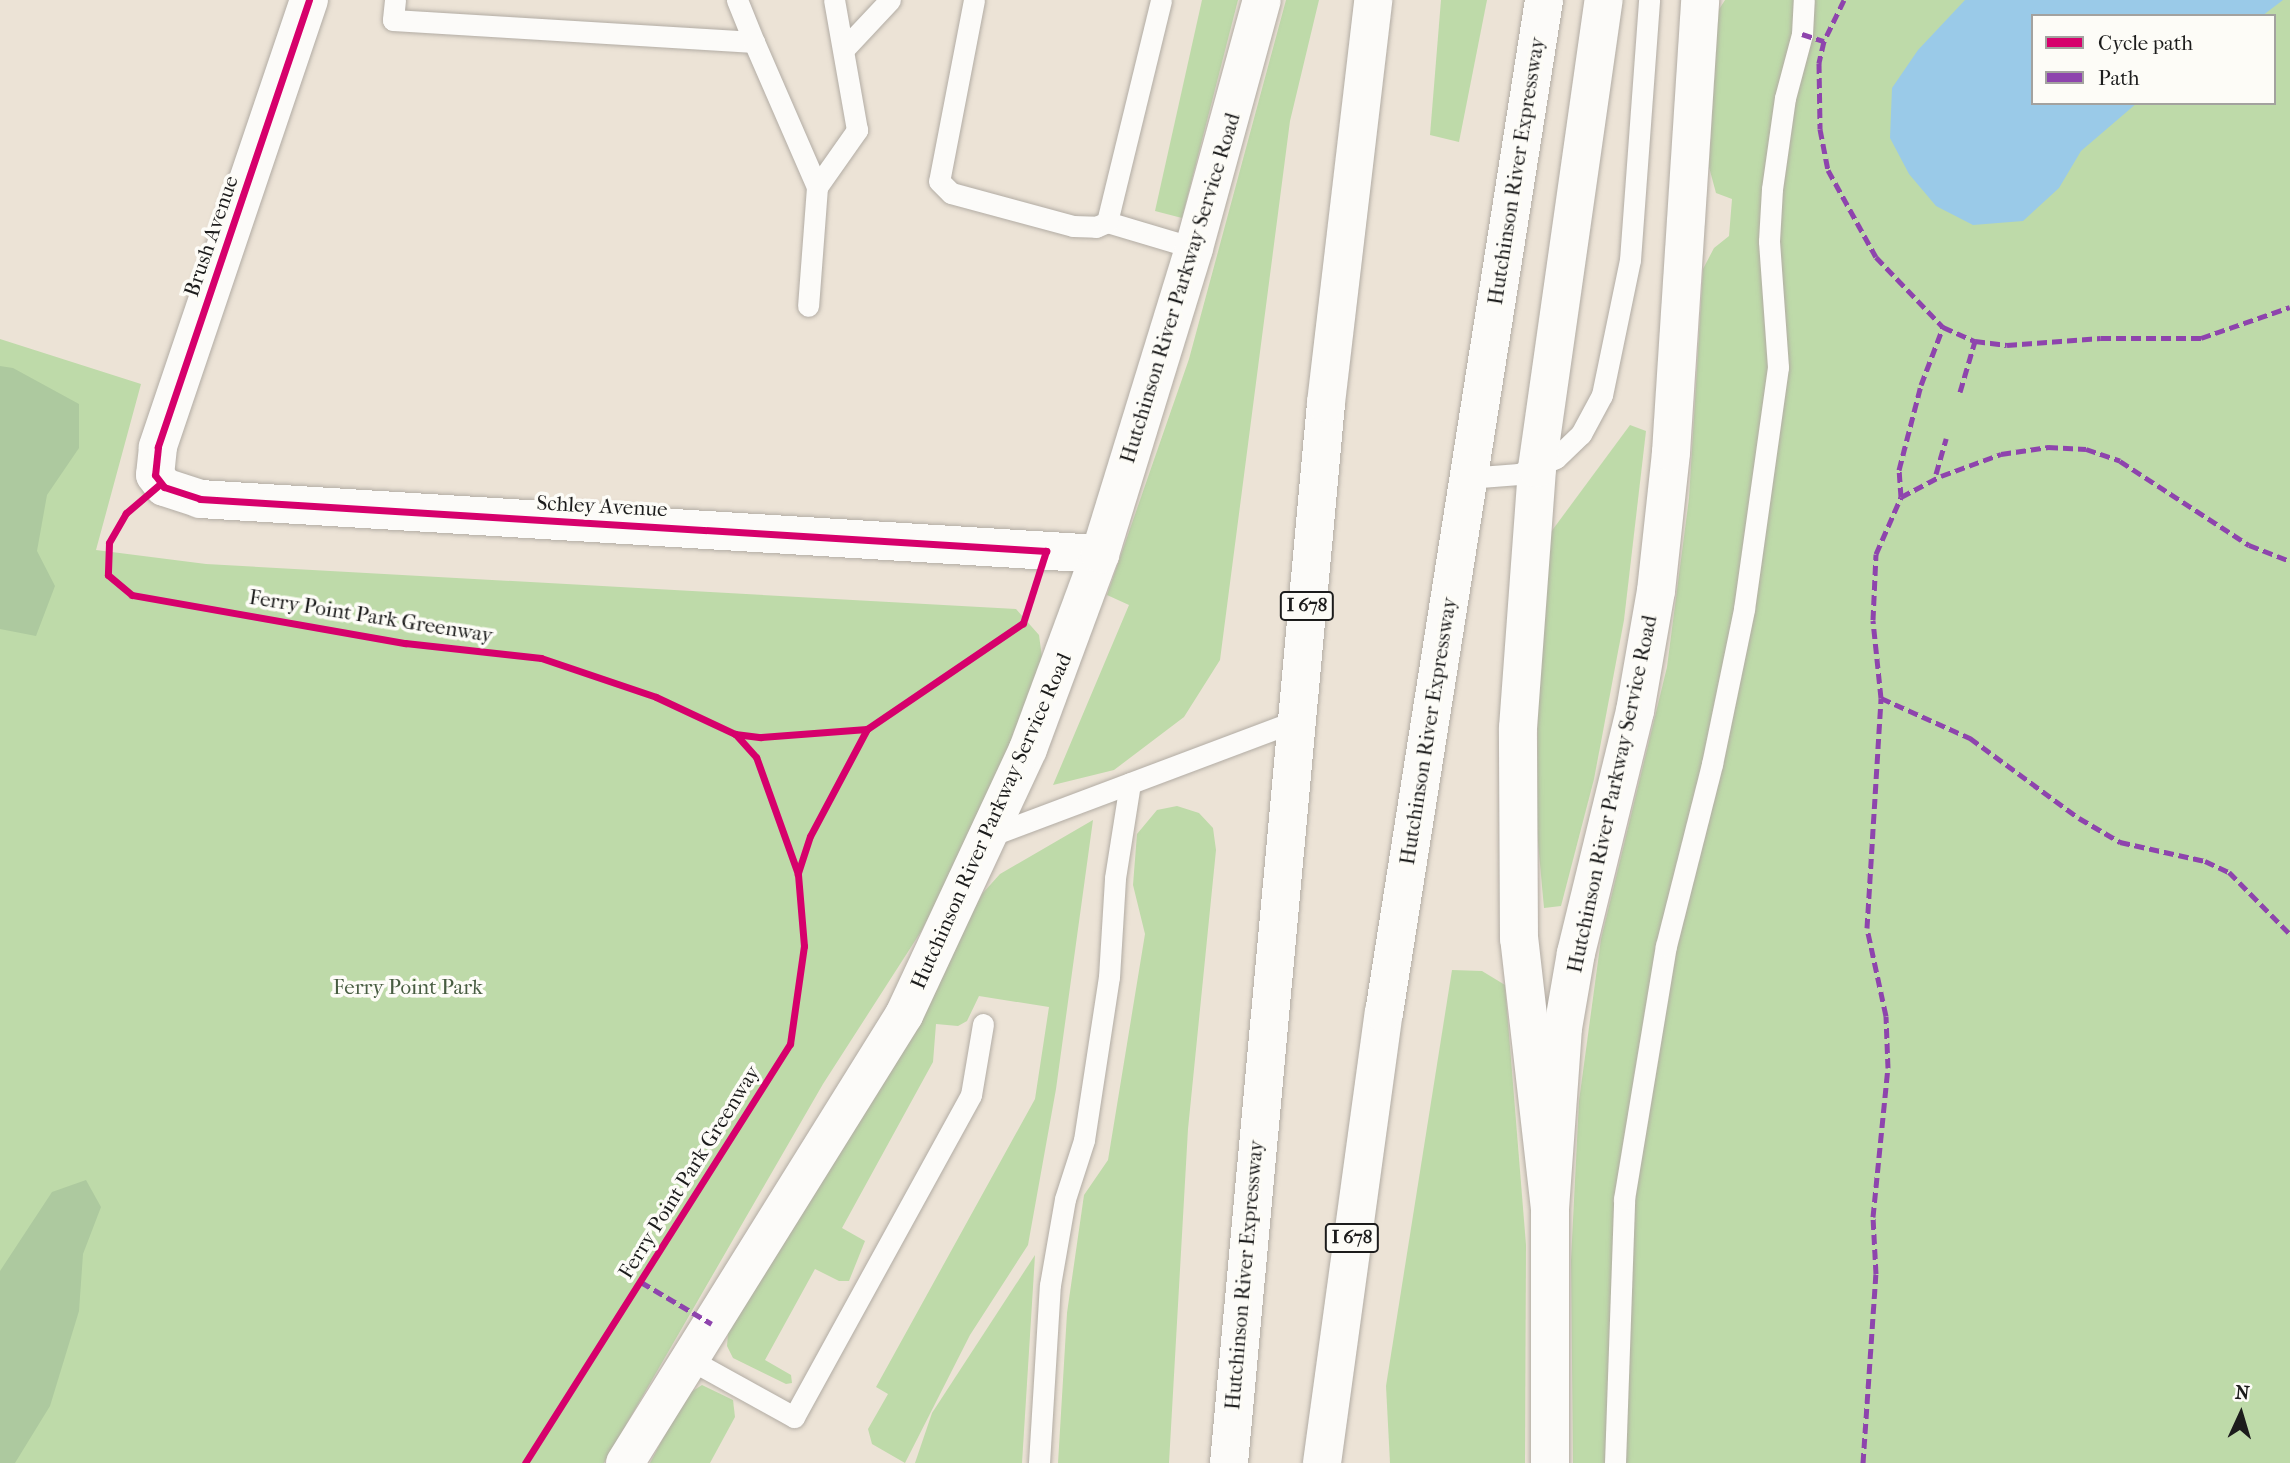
<!DOCTYPE html>
<html>
<head>
<meta charset="utf-8">
<style>
  body { margin:0 }
  #map { position:relative; width:2290px; height:1463px; overflow:hidden; background:#ece3d6; font-family:"IM FELL French Canon",serif }
  div>[style] { position:absolute }
  .green>* { inset:0; background:#bedaa9 }
  .forest>* { inset:0; background:#adc99f }
  .water>* { inset:0; background:#9acae8 }
  .roads { filter:drop-shadow(0 0 2px #b2aca4) drop-shadow(0 0 2px #b2aca4) }
  .lane>* { height:21px; margin:-10.5px; padding:0 10.5px; transform-origin:10.5px; border-radius:10.5px; background:#fcfbf9 }
  .secondary>* { height:38px; margin:-19px; padding:0 19px; transform-origin:19px; border-radius:19px; background:#fcfbf9 }
  .highway>* { height:38px; margin:-19px; padding:0 19px; transform-origin:19px; border-radius:19px; background:#fcfbf9 }
  .quiet>* { height:5px; margin-top:-2.5px; transform-origin:0; background:repeating-linear-gradient(90deg,#8e44ad 0 10px,transparent 0 15px) }
  .cycleway>* { height:7px; margin:-3.5px; padding:0 3.5px; transform-origin:3.5px; border-radius:3.5px; background:#d6006c }
  span { translate:-50% -50%; white-space:nowrap; text-align:center; line-height:1.15; -webkit-text-stroke:7px #fdfcf7; paint-order:stroke }
  .shield-label span { padding:2px 5px; background:#fdfcf7; border:2px solid; border-radius:5px; -webkit-text-stroke-width:0 }
  .shield-label { font-size:19px; color:#1c1c1c; font-weight:700 }
  .street-label { font-size:21px; color:#1c1c1c }
  .park-label { font-size:21px; color:#475c41 }
  .legend { position:absolute; left:2031px; top:14px; width:245px; height:91px; box-sizing:border-box; background:#fdfcf7; border:2px solid #a3a29f; margin:0; padding:9px 12px; list-style:none; font-size:21px; color:#1c1c1c }
  .legend li { display:flex; align-items:center; gap:14px; height:35px }
  .legend b { width:35px; border:2px solid #a3a29f }
  .north { position:absolute; left:2206px; top:1379px; width:70px; height:70px; -webkit-text-stroke:5px #fdfcf7; paint-order:stroke; rotate:4deg; font-size:19px; font-weight:700; line-height:28px; text-align:center; color:#1c1c1c }
  .north::after { content:''; display:block; margin:auto; width:24px; height:32px; background:#1c1c1c; clip-path:polygon(50% 0,100% 100%,50% 72%,0 100%) }
</style>
</head>
<body>
<div id="map">
  <div class="green">
    <div style="clip-path:polygon(1202px 0,1238px 0,1182px 218px,1155px 211px)"></div>
    <div style="clip-path:polygon(1286px 0,1319px 0,1290px 121px,1220px 660px,1184px 717px,1114px 770px,1053px 785px,1129px 605px,1107px 595px,1189px 359px)"></div>
    <div style="clip-path:polygon(1441px 0,1487px 0,1459px 142px,1430px 135px)"></div>
    <div style="clip-path:polygon(evenodd,1725px 0,2290px 0,2290px 1463px,1573px 1463px,1571px 1260px,1579px 1101px,1601px 939px,1667px 667px,1689px 498px,1703px 269px,1714px 248px,1729px 236px,1732px 199px,1716px 193px,1709px 167px,1718px 11px,1725px 0,2033px 16px,2274px 16px,2274px 103px,2033px 103px,2033px 16px)"></div>
    <div style="clip-path:polygon(0 339px,141px 384px,96px 550px,206px 564px,1016px 609px,1039px 635px,1043px 665px,1000px 780px,922px 930px,823px 1084px,604px 1463px,0 1463px)"></div>
    <div style="clip-path:polygon(1630px 425px,1646px 431px,1624px 620px,1594px 779px,1561px 906px,1544px 908px,1537px 831px,1538px 640px,1548px 536px)"></div>
    <div style="clip-path:polygon(1177px 806px,1199px 813px,1213px 828px,1216px 850px,1188px 1129px,1169px 1463px,1058px 1463px,1067px 1313px,1084px 1195px,1108px 1160px,1145px 934px,1133px 885px,1137px 834px,1157px 810px)"></div>
    <div style="clip-path:polygon(1093px 820px,1056px 1089px,1028px 1245px,970px 1335px,905px 1463px,872px 1444px,868px 1429px,888px 1394px,876px 1387px,1035px 1099px,1049px 1007px,979px 996px,967px 1021px,958px 1026px,936px 1024px,933px 1062px,842px 1228px,865px 1241px,849px 1281px,839px 1281px,815px 1269px,765px 1360px,791px 1375px,792px 1383px,786px 1384px,733px 1358px,727px 1346px,729px 1321px,936px 982px,982px 894px,1000px 874px)"></div>
    <div style="clip-path:polygon(1452px 970px,1482px 971px,1505px 985px,1526px 1245px,1525px 1463px,1390px 1463px,1386px 1386px)"></div>
    <div style="clip-path:polygon(1035px 1255px,1022px 1463px,915px 1463px,932px 1413px)"></div>
    <div style="clip-path:polygon(702px 1385px,733px 1400px,735px 1417px,710px 1463px,650px 1463px,685px 1396px)"></div>
  </div>
  <div class="forest">
    <div style="clip-path:polygon(0 366px,13px 368px,79px 404px,79px 448px,47px 495px,37px 551px,55px 586px,36px 636px,0 629px)"></div>
    <div style="clip-path:polygon(86px 1180px,101px 1207px,83px 1254px,79px 1311px,50px 1406px,15px 1463px,0 1463px,0 1271px,52px 1192px)"></div>
  </div>
  <div class="water">
    <div style="clip-path:polygon(1965px 0,2283px 0,2262px 16px,2033px 16px,2033px 103px,2137px 103px,2081px 151px,2059px 188px,2023px 221px,1973px 225px,1936px 206px,1909px 174px,1890px 138px,1892px 88px,1918px 50px)"></div>
  </div>
  <div class="roads">
    <div class="lane">
      <div style="left:395px;top:0;width:20px;rotate:96deg"></div>
      <div style="left:393px;top:20px;width:362px;rotate:3.5deg"></div>
      <div style="left:754px;top:42px;width:158px;rotate:66.5deg"></div>
      <div style="left:817px;top:187px;width:119px;rotate:94.3deg"></div>
      <div style="left:737px;top:0;width:45px;rotate:68deg"></div>
      <div style="left:974px;top:0;width:184px;rotate:100.9deg"></div>
      <div style="left:939px;top:181px;width:17px;rotate:45deg"></div>
      <div style="left:951px;top:193px;width:126px;rotate:15.1deg"></div>
      <div style="left:1073px;top:226px;width:23px;rotate:2deg"></div>
      <div style="left:1096px;top:227px;width:12px;rotate:-24deg"></div>
      <div style="left:1107px;top:222px;width:91px;rotate:16.6deg"></div>
      <div style="left:844px;top:49px;width:67px;rotate:-46.8deg"></div>
      <div style="left:817px;top:187px;width:70px;rotate:-54.9deg"></div>
      <div style="left:857px;top:130px;width:132px;rotate:-100deg"></div>
      <div style="left:1107px;top:222px;width:228px;rotate:-76.3deg"></div>
      <div style="left:1467px;top:478px;width:52px;rotate:-4.4deg"></div>
      <div style="left:1519px;top:474px;width:40px;rotate:-23.4deg"></div>
      <div style="left:1556px;top:458px;width:35px;rotate:-44deg"></div>
      <div style="left:1581px;top:434px;width:44px;rotate:-61.7deg"></div>
      <div style="left:1602px;top:395px;width:138px;rotate:-78.3deg"></div>
      <div style="left:1630px;top:260px;width:261px;rotate:-85.8deg"></div>
      <div style="left:987px;top:837px;width:330px;rotate:-20.6deg"></div>
      <div style="left:689px;top:1359px;width:120px;rotate:28.9deg"></div>
      <div style="left:794px;top:1417px;width:367px;rotate:-61.2deg"></div>
      <div style="left:971px;top:1095px;width:72px;rotate:-80.4deg"></div>
      <div style="left:1039px;top:1463px;width:178px;rotate:-86.5deg"></div>
      <div style="left:1050px;top:1285px;width:87px;rotate:-80.1deg"></div>
      <div style="left:1065px;top:1199px;width:62px;rotate:-72.1deg"></div>
      <div style="left:1084px;top:1140px;width:165px;rotate:-81.3deg"></div>
      <div style="left:1109px;top:977px;width:99px;rotate:-86.5deg"></div>
      <div style="left:1115px;top:878px;width:96px;rotate:-81deg"></div>
      <div style="left:1615px;top:1463px;width:264px;rotate:-88deg"></div>
      <div style="left:1624px;top:1199px;width:256px;rotate:-80.6deg"></div>
      <div style="left:1666px;top:946px;width:188px;rotate:-75.8deg"></div>
      <div style="left:1712px;top:764px;width:158px;rotate:-78.3deg"></div>
      <div style="left:1744px;top:609px;width:244px;rotate:-82deg"></div>
      <div style="left:1778px;top:367px;width:126px;rotate:-94.1deg"></div>
      <div style="left:1769px;top:241px;width:52px;rotate:-86.7deg"></div>
      <div style="left:1772px;top:189px;width:92px;rotate:-81.9deg"></div>
      <div style="left:1785px;top:98px;width:66px;rotate:-75.1deg"></div>
      <div style="left:1802px;top:34px;width:34px;rotate:-87deg"></div>
    </div>
    <div class="secondary">
      <div style="left:309px;top:0;width:472px;rotate:108.7deg"></div>
      <div style="left:158px;top:447px;width:28px;rotate:96deg"></div>
      <div style="left:155px;top:475px;width:15px;rotate:53deg"></div>
      <div style="left:164px;top:487px;width:38px;rotate:18deg"></div>
      <div style="left:200px;top:499px;width:902px;rotate:3.5deg"></div>
      <div style="left:625px;top:1463px;width:528px;rotate:-58.09deg"></div>
      <div style="left:904px;top:1015px;width:293px;rotate:-65deg"></div>
      <div style="left:1028px;top:749px;width:208px;rotate:-69.7deg"></div>
      <div style="left:1100px;top:554px;width:320px;rotate:-72.9deg"></div>
      <div style="left:1194px;top:248px;width:257px;rotate:-74.7deg"></div>
      <div style="left:1550px;top:1463px;width:254px;rotate:-90deg"></div>
      <div style="left:1550px;top:1209px;width:181px;rotate:-85.9deg"></div>
      <div style="left:1563px;top:1028px;width:76px;rotate:-80.2deg"></div>
      <div style="left:1576px;top:953px;width:249px;rotate:-76.3deg"></div>
      <div style="left:1635px;top:711px;width:122px;rotate:-80.1deg"></div>
      <div style="left:1656px;top:591px;width:140px;rotate:-83.8deg"></div>
      <div style="left:1671px;top:452px;width:453px;rotate:-86.3deg"></div>
    </div>
    <div class="highway">
      <div style="left:1550px;top:1209px;width:272px;rotate:-96.5deg"></div>
      <div style="left:1519px;top:939px;width:211px;rotate:-90.3deg"></div>
      <div style="left:1518px;top:728px;width:261px;rotate:-85.8deg"></div>
      <div style="left:1537px;top:468px;width:473px;rotate:-81.9deg"></div>
      <div style="left:1229px;top:1463px;width:1064px;rotate:-84.77deg"></div>
      <div style="left:1326px;top:403px;width:406px;rotate:-83.3deg"></div>
      <div style="left:1322px;top:1463px;width:454px;rotate:-82.2deg"></div>
      <div style="left:1384px;top:1013px;width:1026px;rotate:-81.02deg"></div>
    </div>
  </div>
  <div class="quiet">
    <div style="left:1844px;top:0;width:46px;rotate:116deg"></div>
    <div style="left:1824px;top:41px;width:23px;rotate:103deg"></div>
    <div style="left:1819px;top:63px;width:66px;rotate:89.1deg"></div>
    <div style="left:1820px;top:129px;width:42px;rotate:79deg"></div>
    <div style="left:1828px;top:170px;width:99px;rotate:61.1deg"></div>
    <div style="left:1876px;top:257px;width:97px;rotate:46.3deg"></div>
    <div style="left:1802px;top:34px;width:23px;rotate:18deg"></div>
    <div style="left:1960px;top:392px;width:53px;rotate:-73.6deg"></div>
    <div style="left:1936px;top:474px;width:37px;rotate:-74deg"></div>
    <div style="left:1901px;top:497px;width:27px;rotate:-94deg"></div>
    <div style="left:1899px;top:470px;width:88px;rotate:-75.5deg"></div>
    <div style="left:1921px;top:385px;width:62px;rotate:-69.2deg"></div>
    <div style="left:1943px;top:327px;width:35px;rotate:24deg"></div>
    <div style="left:1975px;top:341px;width:32px;rotate:7deg"></div>
    <div style="left:2007px;top:345px;width:94px;rotate:-4.3deg"></div>
    <div style="left:2101px;top:338px;width:100px"></div>
    <div style="left:2201px;top:338px;width:94px;rotate:-19.2deg"></div>
    <div style="left:1881px;top:698px;width:98px;rotate:24.2deg"></div>
    <div style="left:1970px;top:738px;width:135px;rotate:36.3deg"></div>
    <div style="left:2079px;top:818px;width:48px;rotate:30.3deg"></div>
    <div style="left:2120px;top:842px;width:87px;rotate:12.6deg"></div>
    <div style="left:2205px;top:861px;width:26px;rotate:25deg"></div>
    <div style="left:2229px;top:872px;width:87px;rotate:45.5deg"></div>
    <div style="left:641px;top:1282px;width:82px;rotate:30.6deg"></div>
    <div style="left:1863px;top:1463px;width:189px;rotate:-86.1deg"></div>
    <div style="left:1876px;top:1274px;width:57px;rotate:-93deg"></div>
    <div style="left:1873px;top:1217px;width:150px;rotate:-84.3deg"></div>
    <div style="left:1888px;top:1068px;width:52px;rotate:-92.2deg"></div>
    <div style="left:1886px;top:1016px;width:90px;rotate:-102.2deg"></div>
    <div style="left:1867px;top:928px;width:230px;rotate:-86.5deg"></div>
    <div style="left:1881px;top:698px;width:78px;rotate:-95.9deg"></div>
    <div style="left:1873px;top:620px;width:66px;rotate:-87.4deg"></div>
    <div style="left:1876px;top:554px;width:62px;rotate:-66.3deg"></div>
    <div style="left:1901px;top:497px;width:45px;rotate:-27.7deg"></div>
    <div style="left:1941px;top:476px;width:64px;rotate:-20.1deg"></div>
    <div style="left:2001px;top:454px;width:48px;rotate:-8.5deg"></div>
    <div style="left:2048px;top:447px;width:38px;rotate:3deg"></div>
    <div style="left:2086px;top:449px;width:36px;rotate:19deg"></div>
    <div style="left:2120px;top:461px;width:154px;rotate:33.1deg"></div>
    <div style="left:2249px;top:545px;width:44px;rotate:21.3deg"></div>
  </div>
  <div class="cycleway">
    <div style="left:309px;top:0;width:472px;rotate:108.7deg"></div>
    <div style="left:158px;top:447px;width:28px;rotate:96deg"></div>
    <div style="left:155px;top:475px;width:15px;rotate:53deg"></div>
    <div style="left:164px;top:487px;width:38px;rotate:18deg"></div>
    <div style="left:200px;top:499px;width:848px;rotate:3.52deg"></div>
    <div style="left:1046px;top:551px;width:76px;rotate:107.7deg"></div>
    <div style="left:1023px;top:623px;width:189px;rotate:145.8deg"></div>
    <div style="left:867px;top:729px;width:121px;rotate:118deg"></div>
    <div style="left:810px;top:836px;width:40px;rotate:108deg"></div>
    <div style="left:160px;top:484px;width:45px;rotate:139.5deg"></div>
    <div style="left:126px;top:513px;width:34px;rotate:120deg"></div>
    <div style="left:109px;top:543px;width:32px;rotate:92deg"></div>
    <div style="left:108px;top:575px;width:31px;rotate:40deg"></div>
    <div style="left:132px;top:595px;width:277px;rotate:10deg"></div>
    <div style="left:405px;top:643px;width:137px;rotate:6.3deg"></div>
    <div style="left:541px;top:658px;width:121px;rotate:18.7deg"></div>
    <div style="left:656px;top:697px;width:87px;rotate:25.1deg"></div>
    <div style="left:735px;top:734px;width:26px;rotate:7deg"></div>
    <div style="left:761px;top:737px;width:106px;rotate:-4.3deg"></div>
    <div style="left:525px;top:1463px;width:496px;rotate:-57.7deg"></div>
    <div style="left:790px;top:1044px;width:99px;rotate:-81.9deg"></div>
    <div style="left:804px;top:946px;width:72px;rotate:-94.8deg"></div>
    <div style="left:798px;top:874px;width:124px;rotate:-109.7deg"></div>
    <div style="left:756px;top:757px;width:31px;rotate:-132deg"></div>
  </div>
  <div class="shield-label">
    <span style="left:1307px;top:606px">I 678</span>
    <span style="left:1352px;top:1238px">I 678</span>
  </div>
  <div class="street-label">
    <span style="left:1516px;top:171px;rotate:-81deg">Hutchinson River Expressway</span>
    <span style="left:211px;top:236px;rotate:-71deg">Brush Avenue</span>
    <span style="left:1180px;top:288px;rotate:-73deg">Hutchinson River Parkway Service Road</span>
    <span style="left:602px;top:506px;rotate:3deg">Schley Avenue</span>
    <span style="left:371px;top:616px;rotate:9deg">Ferry Point Park Greenway</span>
    <span style="left:1428px;top:731px;rotate:-81deg">Hutchinson River Expressway</span>
    <span style="left:1612px;top:794px;rotate:-78deg">Hutchinson River Parkway Service Road</span>
    <span style="left:991px;top:821px;rotate:-66deg">Hutchinson River Parkway Service Road</span>
    <span style="left:689px;top:1172px;rotate:-58deg">Ferry Point Park Greenway</span>
    <span style="left:1244px;top:1275px;rotate:-85deg">Hutchinson River Expressway</span>
  </div>
  <div class="park-label">
    <span style="left:408px;top:987px">Ferry Point Park</span>
  </div>
  <ul class="legend">
  <li><b style="height:9px;background:#d6006c"></b>Cycle path</li>
  <li><b style="height:9px;background:#8e44ad"></b>Path</li>
  </ul>
  <div class="north">N</div>
</div>
</body>
</html>
